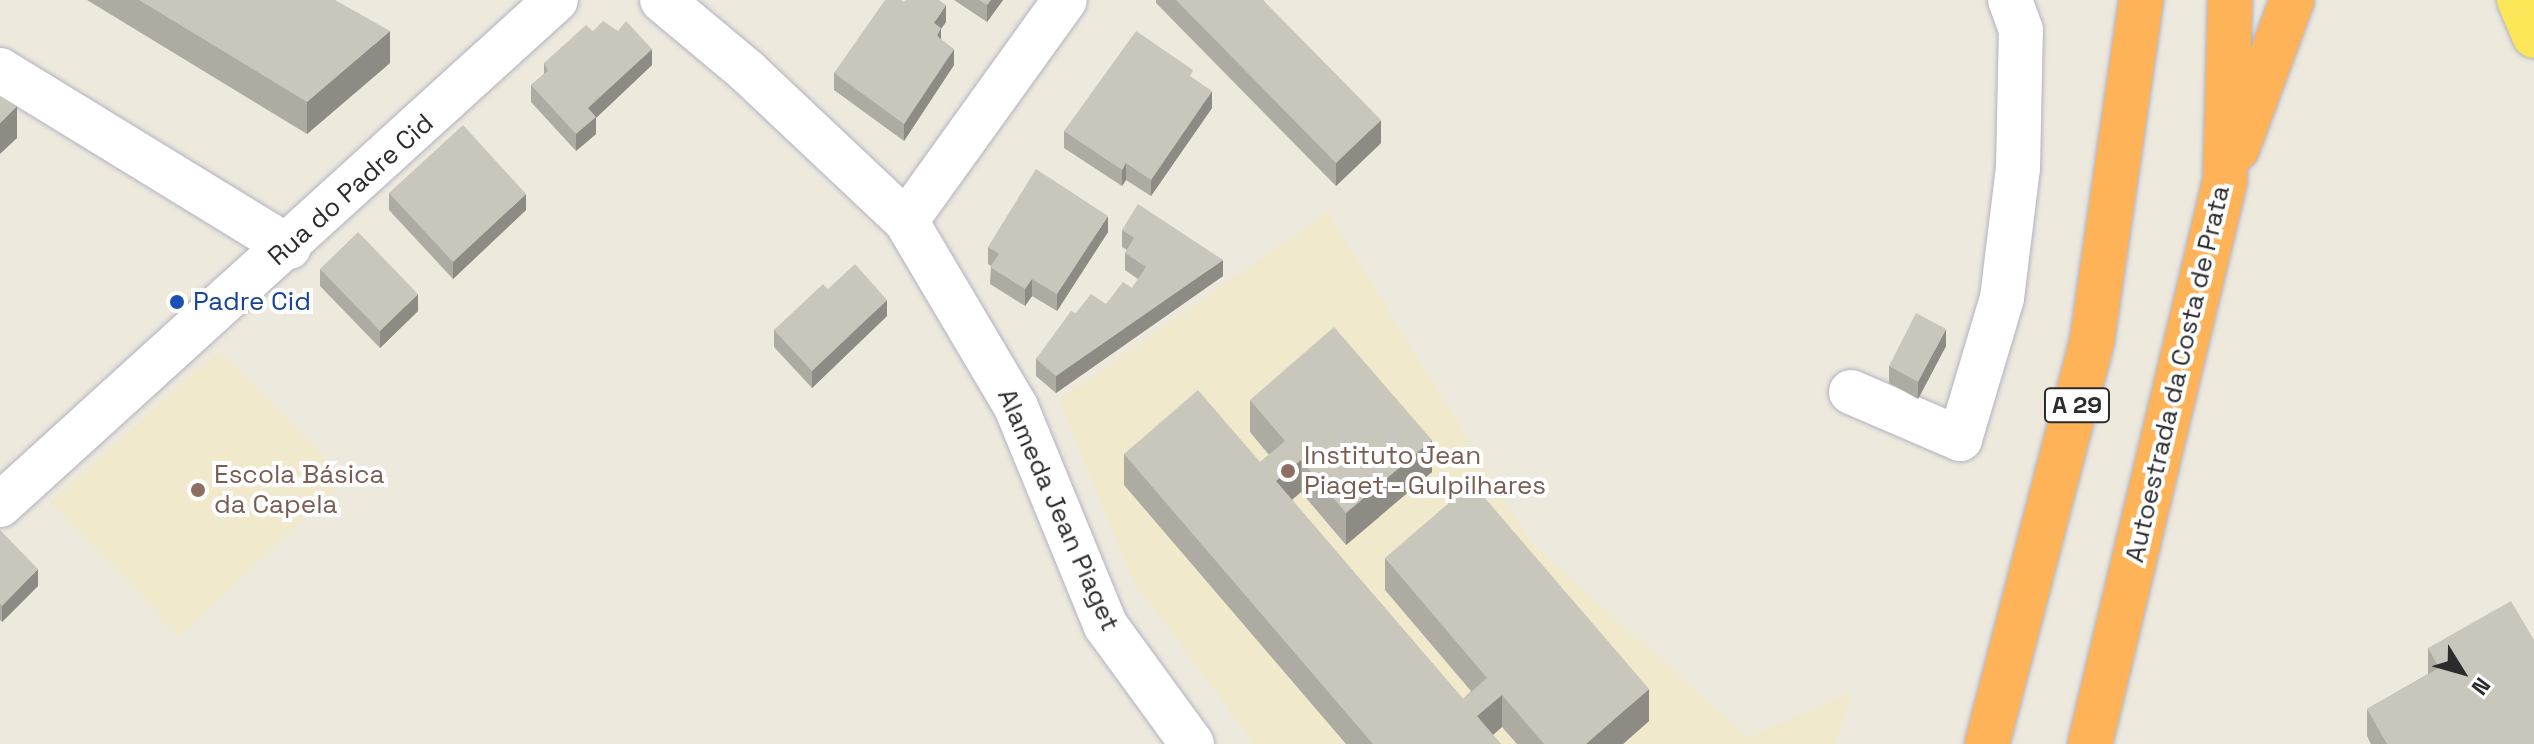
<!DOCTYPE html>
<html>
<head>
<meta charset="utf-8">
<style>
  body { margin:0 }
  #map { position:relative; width:2534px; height:744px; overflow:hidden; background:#eee9dd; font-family:"Space Grotesk",sans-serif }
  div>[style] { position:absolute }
  .education>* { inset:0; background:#f1e9cc }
  .roads { filter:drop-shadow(0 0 2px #b1b2c0) drop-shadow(0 0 2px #b1b2c0) }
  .minor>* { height:44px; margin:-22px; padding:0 22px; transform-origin:22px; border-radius:22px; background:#fff }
  .major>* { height:44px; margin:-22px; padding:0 22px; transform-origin:22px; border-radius:22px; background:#fae657 }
  .highway>* { height:44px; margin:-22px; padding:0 22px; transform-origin:22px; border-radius:22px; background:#ffb358 }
  .wall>* { inset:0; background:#adaba2 }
  .shaded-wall>* { inset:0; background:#8d8b84 }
  .building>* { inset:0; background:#c9c7bc }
  .dots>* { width:22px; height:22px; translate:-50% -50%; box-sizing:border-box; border:4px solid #fff; border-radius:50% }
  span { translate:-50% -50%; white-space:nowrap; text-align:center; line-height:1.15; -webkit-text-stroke:8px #fff; paint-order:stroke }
  .shield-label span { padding:2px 6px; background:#fff; border:2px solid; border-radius:6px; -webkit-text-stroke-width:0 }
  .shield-label { font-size:24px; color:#2c2c2c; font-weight:700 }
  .street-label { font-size:26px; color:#2c2c2c }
  .transit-label { font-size:26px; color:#164399 }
  .left { translate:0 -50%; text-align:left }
  .education-label { font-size:26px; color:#785e54 }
  .north { position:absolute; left:2422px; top:632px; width:80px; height:80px; -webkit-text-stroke:6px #fff; paint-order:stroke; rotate:127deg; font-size:22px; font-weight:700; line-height:32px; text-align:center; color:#2c2c2c }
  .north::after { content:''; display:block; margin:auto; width:28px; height:36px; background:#2c2c2c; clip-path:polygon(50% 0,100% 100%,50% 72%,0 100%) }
</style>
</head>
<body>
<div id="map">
  <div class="education">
    <div style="clip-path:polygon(1328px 212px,1531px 542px,1748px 738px,1852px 692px,1835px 744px,1254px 744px,1133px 581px,1059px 400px)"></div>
    <div style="clip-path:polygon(219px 351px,346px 479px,180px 636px,50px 502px)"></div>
  </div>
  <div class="roads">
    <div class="minor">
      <div style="left:662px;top:0;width:112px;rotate:39.9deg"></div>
      <div style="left:748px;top:72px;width:217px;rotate:43.3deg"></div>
      <div style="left:906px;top:221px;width:216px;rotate:59.4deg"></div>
      <div style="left:1016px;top:407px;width:237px;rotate:67.7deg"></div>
      <div style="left:1106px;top:626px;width:146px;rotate:53.9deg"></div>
      <div style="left:0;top:70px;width:339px;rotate:31.5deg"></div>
      <div style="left:906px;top:221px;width:272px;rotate:-54.3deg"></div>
      <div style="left:1851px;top:392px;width:119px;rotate:23.3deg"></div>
      <div style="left:1960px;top:439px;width:147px;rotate:-73.4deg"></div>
      <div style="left:2002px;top:298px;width:131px;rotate:-83deg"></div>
      <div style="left:2018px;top:168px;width:138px;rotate:-88.8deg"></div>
      <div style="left:2021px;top:30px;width:32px;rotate:-110deg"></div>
      <div style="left:0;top:505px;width:751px;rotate:-42.25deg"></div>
    </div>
    <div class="major">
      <div style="left:2519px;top:0;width:39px;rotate:67deg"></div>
    </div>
    <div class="highway">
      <div style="left:2237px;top:149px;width:159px;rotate:-69.7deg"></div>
      <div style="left:1987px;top:744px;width:416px;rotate:-75.4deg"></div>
      <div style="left:2092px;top:341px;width:345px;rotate:-81.8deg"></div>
      <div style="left:2090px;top:744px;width:579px;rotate:-76.52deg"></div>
      <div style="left:2225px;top:181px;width:181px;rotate:-88.4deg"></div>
    </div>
  </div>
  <div class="wall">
    <div style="clip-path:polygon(87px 0,335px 0,390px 63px,307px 134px)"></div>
    <div style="clip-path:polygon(954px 0,1003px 0,987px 22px)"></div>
    <div style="clip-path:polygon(1156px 0,1263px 0,1381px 143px,1336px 186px,1156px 3px)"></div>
    <div style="clip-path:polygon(904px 2px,946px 22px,941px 29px,941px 38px,954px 65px,904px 141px,834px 90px,834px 73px)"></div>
    <div style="clip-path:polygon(593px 31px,652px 65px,596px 118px,596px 134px,576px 151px,531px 102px,531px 85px,544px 74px,544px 63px)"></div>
    <div style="clip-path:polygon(1193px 79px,1212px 108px,1151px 196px,1126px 180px,1122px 186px,1064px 148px,1064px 131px)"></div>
    <div style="clip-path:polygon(389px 193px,526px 210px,453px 279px,389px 210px)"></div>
    <div style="clip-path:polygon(1122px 230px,1223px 276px,1056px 393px,1036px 376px,1036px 359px,1076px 313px,1106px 304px,1132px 288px,1138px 279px,1125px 270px,1125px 253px,1127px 250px,1122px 247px)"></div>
    <div style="clip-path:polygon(1108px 232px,1057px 311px,1032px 296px,1025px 306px,990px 284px,991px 266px,988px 264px,988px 247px)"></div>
    <div style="clip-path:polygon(320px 269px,418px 311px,380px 348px,320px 286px)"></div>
    <div style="clip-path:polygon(828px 289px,887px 316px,812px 388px,774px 347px,774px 330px)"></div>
    <div style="clip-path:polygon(1946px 346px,1918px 399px,1889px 383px,1889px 366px)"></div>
    <div style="clip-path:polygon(1250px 400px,1432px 472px,1346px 545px,1301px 492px,1292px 500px,1463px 699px,1471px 691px,1385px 590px,1385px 558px,1649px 721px,1623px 744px,1517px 744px,1502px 727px,1493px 735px,1501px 744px,1346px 744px,1124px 485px,1124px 454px,1260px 462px,1269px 455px,1250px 432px)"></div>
    <div style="clip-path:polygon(0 530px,38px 586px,2px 622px,0 620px)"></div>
    <div style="clip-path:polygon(2428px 648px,2534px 744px,2371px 744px,2367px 736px,2367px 709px,2428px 674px)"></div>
  </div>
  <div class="shaded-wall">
    <div style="clip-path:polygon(991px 0,1003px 0,987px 22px,987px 5px)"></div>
    <div style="clip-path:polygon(946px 5px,946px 22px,941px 29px,941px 45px,934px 23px)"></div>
    <div style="clip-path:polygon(390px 31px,390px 63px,307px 134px,307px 102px)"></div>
    <div style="clip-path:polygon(652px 49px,652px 65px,596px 118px,596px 134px,576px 151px,576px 134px,588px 108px)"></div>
    <div style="clip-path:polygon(954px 49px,954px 65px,904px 141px,904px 124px)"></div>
    <div style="clip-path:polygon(1212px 91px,1212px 108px,1151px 196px,1151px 180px)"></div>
    <div style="clip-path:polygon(17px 106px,17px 138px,0 154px,0 123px)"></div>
    <div style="clip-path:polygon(1381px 120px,1381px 143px,1336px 186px,1336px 163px)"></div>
    <div style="clip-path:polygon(1126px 163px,1126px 180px,1122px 186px,1122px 170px)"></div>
    <div style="clip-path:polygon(526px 194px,526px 210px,453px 279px,453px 262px)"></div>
    <div style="clip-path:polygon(1108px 216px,1108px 232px,1057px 311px,1057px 294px)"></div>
    <div style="clip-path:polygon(1223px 260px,1223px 276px,1056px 393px,1056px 376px)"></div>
    <div style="clip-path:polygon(1032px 279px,1032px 296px,1025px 306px,1025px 289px)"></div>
    <div style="clip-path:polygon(418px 294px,418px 311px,380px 348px,380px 331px)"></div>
    <div style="clip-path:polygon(887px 300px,887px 316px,812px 388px,812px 371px)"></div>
    <div style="clip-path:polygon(1946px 329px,1946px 346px,1918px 399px,1918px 382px)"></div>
    <div style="clip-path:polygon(1432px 440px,1432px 472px,1346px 545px,1346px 513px)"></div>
    <div style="clip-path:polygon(1301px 460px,1301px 492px,1276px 513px,1276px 481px)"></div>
    <div style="clip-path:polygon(38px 569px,38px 586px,2px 622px,2px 606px)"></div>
    <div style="clip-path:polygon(1649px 689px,1649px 721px,1623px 744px,1586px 744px)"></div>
    <div style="clip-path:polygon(1502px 695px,1502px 727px,1482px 744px,1477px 716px)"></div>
  </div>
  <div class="building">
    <div style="clip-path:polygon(139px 0,335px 0,390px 31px,307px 102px)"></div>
    <div style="clip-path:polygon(885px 0,901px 0,904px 2px,906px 0,939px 0,946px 5px,934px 23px,941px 28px,937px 36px,954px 49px,904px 124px,834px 73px)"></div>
    <div style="clip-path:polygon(979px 0,991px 0,987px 5px)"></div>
    <div style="clip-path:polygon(1176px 0,1263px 0,1381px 120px,1336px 163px)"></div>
    <div style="clip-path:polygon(603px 21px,618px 31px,626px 21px,652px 49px,588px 108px,596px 117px,576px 134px,531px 85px,548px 71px,544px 63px,586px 25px,593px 31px)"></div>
    <div style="clip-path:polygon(1136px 31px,1193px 70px,1190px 76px,1212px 91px,1151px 180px,1126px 163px,1122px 170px,1064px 131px)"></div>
    <div style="clip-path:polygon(0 96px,17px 106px,0 123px)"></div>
    <div style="clip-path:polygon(463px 125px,526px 194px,453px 262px,389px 193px)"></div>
    <div style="clip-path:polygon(1036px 169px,1108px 216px,1057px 294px,1032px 279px,1025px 289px,990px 267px,999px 254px,988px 247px)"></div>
    <div style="clip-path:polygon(1138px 204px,1223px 260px,1056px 376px,1036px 359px,1071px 311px,1076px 313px,1091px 294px,1106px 304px,1123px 282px,1132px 288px,1146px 267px,1125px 253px,1134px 238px,1122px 230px)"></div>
    <div style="clip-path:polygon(358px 232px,418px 294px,380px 331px,320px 269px)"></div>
    <div style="clip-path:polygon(855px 264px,887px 300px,812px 371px,774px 330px,823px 284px,828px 289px)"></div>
    <div style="clip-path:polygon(1916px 313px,1946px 329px,1918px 382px,1889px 366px)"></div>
    <div style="clip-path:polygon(1334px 327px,1432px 440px,1346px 513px,1301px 460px,1276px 481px,1463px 699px,1487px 678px,1385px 558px,1472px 483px,1649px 689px,1586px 744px,1544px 744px,1502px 695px,1477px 716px,1501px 744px,1373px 744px,1124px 454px,1198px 390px,1260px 462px,1285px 441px,1250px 400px)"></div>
    <div style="clip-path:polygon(0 530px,38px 569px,2px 606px,0 604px)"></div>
    <div style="clip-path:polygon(2511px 601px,2534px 640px,2534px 744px,2387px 744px,2367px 709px,2439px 668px,2428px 648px)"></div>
  </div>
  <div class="dots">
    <div style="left:177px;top:302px;background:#1a4fb4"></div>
    <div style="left:1288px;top:471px;background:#8d6e63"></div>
    <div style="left:198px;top:490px;background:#8d6e63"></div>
  </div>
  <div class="shield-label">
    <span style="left:2077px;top:405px">A 29</span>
  </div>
  <div class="street-label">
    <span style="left:351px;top:190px;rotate:-42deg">Rua do Padre Cid</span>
    <span style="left:2178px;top:374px;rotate:-77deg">Autoestrada da Costa de Prata</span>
    <span style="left:1058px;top:510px;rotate:66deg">Alameda Jean Piaget</span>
  </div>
  <div class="transit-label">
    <span class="left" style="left:193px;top:302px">Padre Cid</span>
  </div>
  <div class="education-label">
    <span class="left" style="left:1304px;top:471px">Instituto Jean<br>Piaget - Gulpilhares</span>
    <span class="left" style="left:214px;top:490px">Escola Básica<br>da Capela</span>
  </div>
  <div class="north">N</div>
</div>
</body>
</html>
